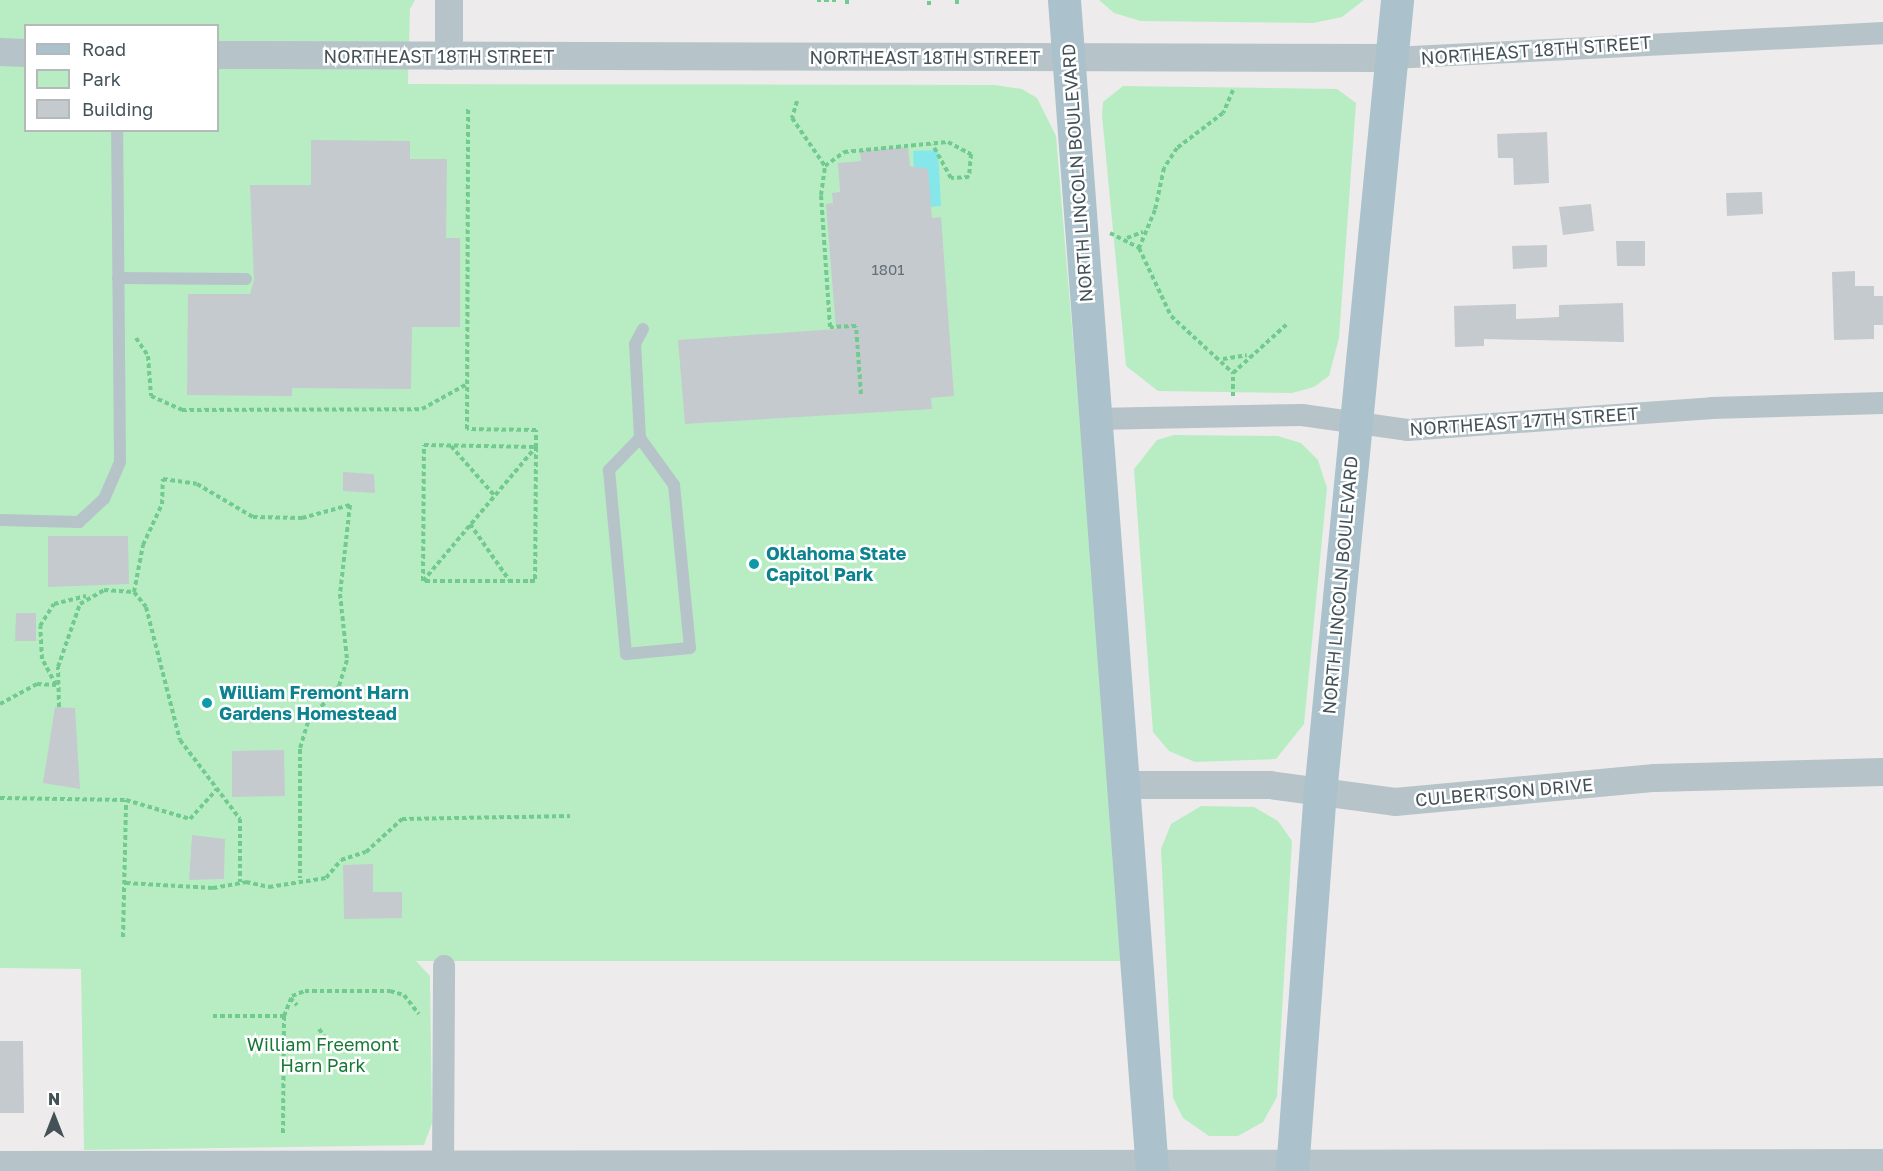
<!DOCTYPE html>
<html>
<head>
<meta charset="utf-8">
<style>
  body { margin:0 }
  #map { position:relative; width:1883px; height:1171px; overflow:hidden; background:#eeebec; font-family:"Golos Text",sans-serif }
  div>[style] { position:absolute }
  .green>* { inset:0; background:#b8edc3 }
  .water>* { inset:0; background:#85e7ea }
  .building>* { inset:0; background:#c5cacf }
  .path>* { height:4px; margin-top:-2px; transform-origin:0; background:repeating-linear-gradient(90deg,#71cb8f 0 4.5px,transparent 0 7.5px) }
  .service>* { height:12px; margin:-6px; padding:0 6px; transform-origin:6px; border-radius:6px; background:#b6c3c8 }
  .minor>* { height:22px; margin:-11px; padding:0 11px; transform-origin:11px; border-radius:11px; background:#b6c3c8 }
  .tertiary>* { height:28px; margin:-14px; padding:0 14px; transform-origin:14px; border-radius:14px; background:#b6c3c8 }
  .primary>* { height:33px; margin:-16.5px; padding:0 16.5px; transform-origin:16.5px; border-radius:16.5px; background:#abc1cb }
  .dots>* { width:16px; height:16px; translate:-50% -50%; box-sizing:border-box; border:3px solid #fff; border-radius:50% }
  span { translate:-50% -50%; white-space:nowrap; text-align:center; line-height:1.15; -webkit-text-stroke:5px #fff; paint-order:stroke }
  .number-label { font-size:15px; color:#647076 }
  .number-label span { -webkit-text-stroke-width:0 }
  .street-label { font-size:18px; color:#445258 }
  .culture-label { font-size:18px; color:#0d838f; font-weight:700 }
  .left { translate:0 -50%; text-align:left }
  .park-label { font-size:18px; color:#177836 }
  .legend { position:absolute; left:24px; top:24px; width:195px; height:108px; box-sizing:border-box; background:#fff; border:2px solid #b4babc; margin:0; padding:8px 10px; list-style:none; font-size:18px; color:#445258 }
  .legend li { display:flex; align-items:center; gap:12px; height:30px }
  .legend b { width:30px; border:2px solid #b4babc }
  .north { position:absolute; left:24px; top:1087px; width:60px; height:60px; -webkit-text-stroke:4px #fff; paint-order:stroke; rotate:0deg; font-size:16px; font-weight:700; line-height:24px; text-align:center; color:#445258 }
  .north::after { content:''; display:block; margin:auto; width:21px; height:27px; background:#445258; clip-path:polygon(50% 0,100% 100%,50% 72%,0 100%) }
</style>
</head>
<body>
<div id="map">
  <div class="green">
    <div style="clip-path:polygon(evenodd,0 0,415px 0,410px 9px,408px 84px,995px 85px,1022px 89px,1037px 98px,1056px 136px,1125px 961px,416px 961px,430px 976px,432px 1123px,424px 1145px,84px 1150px,81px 969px,0 968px,0 0,26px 26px,218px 26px,218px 130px,26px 130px,26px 26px)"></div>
    <div style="clip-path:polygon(1099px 0,1364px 0,1342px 17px,1313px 23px,1141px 21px,1114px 13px)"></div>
    <div style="clip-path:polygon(1123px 86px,1337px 89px,1356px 103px,1339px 338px,1329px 376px,1314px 387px,1292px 393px,1158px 391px,1126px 366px,1102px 115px,1103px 102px)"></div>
    <div style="clip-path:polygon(1174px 435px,1278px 436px,1301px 443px,1318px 460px,1327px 488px,1304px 724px,1276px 759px,1195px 762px,1169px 751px,1153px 732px,1134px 469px,1157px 440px)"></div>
    <div style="clip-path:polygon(1201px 806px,1254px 807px,1278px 821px,1292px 841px,1277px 1097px,1263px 1122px,1238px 1136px,1209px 1136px,1183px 1118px,1173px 1098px,1161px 849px,1171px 824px)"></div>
  </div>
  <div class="water">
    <div style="clip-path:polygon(938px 150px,941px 206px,929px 207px,914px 172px,913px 151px)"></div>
  </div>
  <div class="building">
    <div style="clip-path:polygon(1547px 132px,1549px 183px,1514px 185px,1513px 158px,1498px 158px,1497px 134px)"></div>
    <div style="clip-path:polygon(311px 140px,410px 141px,410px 159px,447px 159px,446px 238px,460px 238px,460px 327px,412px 327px,411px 389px,292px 388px,292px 396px,187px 395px,188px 294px,250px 294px,254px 280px,250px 185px,311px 185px)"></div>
    <div style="clip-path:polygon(908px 147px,910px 166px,928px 169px,932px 218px,941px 217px,954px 396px,931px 398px,932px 409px,685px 424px,678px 340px,836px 329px,826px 204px,833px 203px,832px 193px,840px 192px,838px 163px,861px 161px,860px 151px)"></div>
    <div style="clip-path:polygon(1762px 192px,1763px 214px,1727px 216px,1726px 193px)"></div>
    <div style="clip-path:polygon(1591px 204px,1594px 231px,1563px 235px,1559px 207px)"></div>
    <div style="clip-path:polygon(1616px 241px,1645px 241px,1645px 266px,1617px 266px)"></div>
    <div style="clip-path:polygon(1547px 245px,1547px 267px,1513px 269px,1512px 246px)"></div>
    <div style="clip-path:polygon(1855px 271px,1855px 286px,1874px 286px,1874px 296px,1883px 296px,1883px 325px,1874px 325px,1874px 339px,1834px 340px,1832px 272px)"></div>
    <div style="clip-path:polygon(1623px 303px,1624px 342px,1484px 339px,1484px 346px,1455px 347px,1454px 306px,1516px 304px,1516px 319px,1559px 317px,1559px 305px)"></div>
    <div style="clip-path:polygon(343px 472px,374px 474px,375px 493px,343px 491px)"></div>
    <div style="clip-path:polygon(48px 536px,128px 536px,129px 584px,48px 587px)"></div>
    <div style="clip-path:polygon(16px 613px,36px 613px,36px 641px,15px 641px)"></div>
    <div style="clip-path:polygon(55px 707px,75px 708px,80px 789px,43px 783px)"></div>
    <div style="clip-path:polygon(284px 750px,285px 796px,232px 797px,232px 751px)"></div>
    <div style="clip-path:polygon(192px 835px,225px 839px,224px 879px,189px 880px)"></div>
    <div style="clip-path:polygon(373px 864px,373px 892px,402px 892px,402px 918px,344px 919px,343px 865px)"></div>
    <div style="clip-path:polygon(0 1041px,23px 1041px,24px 1113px,0 1113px)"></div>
  </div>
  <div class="path">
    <div style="left:817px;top:0;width:20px"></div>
    <div style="left:847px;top:0;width:5px;rotate:90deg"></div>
    <div style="left:957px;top:0;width:6px;rotate:90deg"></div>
    <div style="left:929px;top:5px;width:5px;rotate:-90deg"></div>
    <div style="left:1233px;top:90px;width:25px;rotate:113deg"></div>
    <div style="left:1223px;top:113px;width:58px;rotate:142.7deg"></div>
    <div style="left:1177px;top:148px;width:24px;rotate:123deg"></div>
    <div style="left:1164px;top:168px;width:43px;rotate:102.1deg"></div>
    <div style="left:1155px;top:210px;width:41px;rotate:112.8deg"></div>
    <div style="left:1139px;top:248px;width:75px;rotate:64.8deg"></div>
    <div style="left:1171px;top:316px;width:84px;rotate:42.6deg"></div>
    <div style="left:797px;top:101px;width:18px;rotate:106deg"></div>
    <div style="left:792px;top:118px;width:58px;rotate:55.5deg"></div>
    <div style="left:1110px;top:233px;width:33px;rotate:27deg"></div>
    <div style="left:1127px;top:238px;width:17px;rotate:-21deg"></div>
    <div style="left:136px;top:338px;width:22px;rotate:56deg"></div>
    <div style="left:148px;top:356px;width:40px;rotate:85.7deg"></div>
    <div style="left:151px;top:396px;width:34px;rotate:24deg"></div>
    <div style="left:182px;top:410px;width:240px;rotate:-0.2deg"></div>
    <div style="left:422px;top:409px;width:51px;rotate:-29.1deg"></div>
    <div style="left:1223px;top:359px;width:24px;rotate:-9deg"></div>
    <div style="left:861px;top:394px;width:68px;rotate:-94.2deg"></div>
    <div style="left:856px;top:326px;width:26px;rotate:178deg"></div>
    <div style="left:830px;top:327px;width:132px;rotate:-93.9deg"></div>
    <div style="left:821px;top:195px;width:29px;rotate:-82deg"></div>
    <div style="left:825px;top:166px;width:24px;rotate:-36deg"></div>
    <div style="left:844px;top:152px;width:104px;rotate:-5.5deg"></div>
    <div style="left:948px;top:142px;width:26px;rotate:28deg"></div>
    <div style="left:971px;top:154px;width:23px;rotate:95deg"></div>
    <div style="left:969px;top:177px;width:18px;rotate:177deg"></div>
    <div style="left:951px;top:178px;width:38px;rotate:-119deg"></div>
    <div style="left:1233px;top:396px;width:23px;rotate:-90deg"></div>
    <div style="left:1233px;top:373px;width:73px;rotate:-42.2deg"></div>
    <div style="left:424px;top:445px;width:112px;rotate:1deg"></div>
    <div style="left:536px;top:447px;width:134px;rotate:90.4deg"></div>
    <div style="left:535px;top:581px;width:112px;rotate:180deg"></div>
    <div style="left:423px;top:581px;width:136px;rotate:-89.6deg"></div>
    <div style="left:451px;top:446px;width:65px;rotate:48.7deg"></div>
    <div style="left:470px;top:524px;width:68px;rotate:55.1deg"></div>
    <div style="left:423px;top:581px;width:175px;rotate:-49.9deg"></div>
    <div style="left:536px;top:447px;width:17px;rotate:-90deg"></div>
    <div style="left:536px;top:430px;width:69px;rotate:-179.2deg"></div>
    <div style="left:467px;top:429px;width:321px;rotate:-89.8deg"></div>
    <div style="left:134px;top:592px;width:48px;rotate:-79.2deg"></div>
    <div style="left:143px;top:545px;width:45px;rotate:-65.1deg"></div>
    <div style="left:162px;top:504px;width:25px;rotate:-88deg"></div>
    <div style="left:163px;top:479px;width:34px;rotate:8deg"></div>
    <div style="left:197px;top:484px;width:65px;rotate:30.5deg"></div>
    <div style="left:253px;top:517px;width:49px;rotate:1.2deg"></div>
    <div style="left:302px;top:518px;width:50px;rotate:-15.2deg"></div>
    <div style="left:350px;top:505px;width:90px;rotate:96.4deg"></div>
    <div style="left:340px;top:594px;width:66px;rotate:83.9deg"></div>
    <div style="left:347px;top:660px;width:27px;rotate:107deg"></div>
    <div style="left:339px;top:686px;width:48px;rotate:130.7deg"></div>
    <div style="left:308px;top:722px;width:28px;rotate:107deg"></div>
    <div style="left:300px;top:749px;width:129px;rotate:90deg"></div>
    <div style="left:56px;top:685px;width:30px;rotate:-118deg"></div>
    <div style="left:42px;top:659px;width:33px;rotate:-93deg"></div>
    <div style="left:40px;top:626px;width:26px;rotate:-58deg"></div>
    <div style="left:54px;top:604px;width:33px;rotate:-14deg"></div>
    <div style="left:0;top:704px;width:42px;rotate:-28.4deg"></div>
    <div style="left:37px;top:684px;width:19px;rotate:3deg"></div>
    <div style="left:59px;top:707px;width:40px;rotate:-91.4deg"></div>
    <div style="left:58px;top:667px;width:67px;rotate:-70.8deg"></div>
    <div style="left:80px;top:604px;width:28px;rotate:-30deg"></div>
    <div style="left:104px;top:590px;width:30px;rotate:4deg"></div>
    <div style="left:134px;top:592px;width:19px;rotate:51deg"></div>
    <div style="left:146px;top:607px;width:137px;rotate:75.7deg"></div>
    <div style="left:180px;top:740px;width:99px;rotate:52.8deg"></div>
    <div style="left:240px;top:819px;width:63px;rotate:90deg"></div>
    <div style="left:0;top:798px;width:126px;rotate:0.9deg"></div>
    <div style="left:126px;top:800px;width:67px;rotate:16.5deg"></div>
    <div style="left:190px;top:819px;width:40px;rotate:-48deg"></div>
    <div style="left:126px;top:883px;width:87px;rotate:3.3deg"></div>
    <div style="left:213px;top:888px;width:34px;rotate:-10deg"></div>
    <div style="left:246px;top:882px;width:24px;rotate:12deg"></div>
    <div style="left:269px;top:887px;width:58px;rotate:-9deg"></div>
    <div style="left:326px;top:878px;width:23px;rotate:-50deg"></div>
    <div style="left:341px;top:860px;width:26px;rotate:-18deg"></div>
    <div style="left:366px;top:852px;width:49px;rotate:-42.5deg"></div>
    <div style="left:402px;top:819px;width:168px;rotate:-1deg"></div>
    <div style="left:123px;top:937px;width:137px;rotate:-88.7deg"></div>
    <div style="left:290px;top:998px;width:10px;rotate:45deg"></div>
    <div style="left:213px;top:1016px;width:71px"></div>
    <div style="left:284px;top:1016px;width:120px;rotate:90.5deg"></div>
    <div style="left:284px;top:1016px;width:22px;rotate:-68deg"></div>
    <div style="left:292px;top:996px;width:14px;rotate:-21deg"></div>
    <div style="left:305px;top:991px;width:85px"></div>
    <div style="left:390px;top:991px;width:15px;rotate:16deg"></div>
    <div style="left:404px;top:995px;width:24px;rotate:52deg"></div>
    <div style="left:319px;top:1029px;width:12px;rotate:55deg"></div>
  </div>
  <div class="service">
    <div style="left:118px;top:278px;width:128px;rotate:0.4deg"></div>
    <div style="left:640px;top:438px;width:45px;rotate:134.1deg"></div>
    <div style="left:609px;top:470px;width:185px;rotate:84.7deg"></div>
    <div style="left:626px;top:654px;width:64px;rotate:-5.4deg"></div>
    <div style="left:690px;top:648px;width:164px;rotate:-95.6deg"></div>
    <div style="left:674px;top:485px;width:58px;rotate:-125.9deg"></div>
    <div style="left:640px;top:438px;width:94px;rotate:-93deg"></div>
    <div style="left:635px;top:344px;width:17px;rotate:-62deg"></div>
    <div style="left:0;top:520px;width:79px;rotate:1.5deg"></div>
    <div style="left:79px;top:522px;width:34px;rotate:-43deg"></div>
    <div style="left:104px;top:499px;width:40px;rotate:-66.6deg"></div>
    <div style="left:120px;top:462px;width:332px;rotate:-90.5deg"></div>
  </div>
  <div class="minor">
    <div style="left:1392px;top:58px;width:492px;rotate:-2.9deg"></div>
    <div style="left:1094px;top:419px;width:208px;rotate:-1.1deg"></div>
    <div style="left:1302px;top:415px;width:106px;rotate:8.1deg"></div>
    <div style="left:1407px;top:430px;width:306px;rotate:-4.1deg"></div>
    <div style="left:1712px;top:408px;width:171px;rotate:-1.7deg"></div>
    <div style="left:0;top:1162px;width:1883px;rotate:-0.06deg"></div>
    <div style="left:443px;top:1171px;width:205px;rotate:-89.7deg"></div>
  </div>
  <div class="tertiary">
    <div style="left:449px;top:0;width:56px;rotate:90deg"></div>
    <div style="left:0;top:52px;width:26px;rotate:2deg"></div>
    <div style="left:218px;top:55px;width:1174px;rotate:0.15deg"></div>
    <div style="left:1126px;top:785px;width:144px"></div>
    <div style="left:1270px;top:785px;width:126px;rotate:7.7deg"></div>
    <div style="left:1395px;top:802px;width:261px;rotate:-5.3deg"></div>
    <div style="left:1655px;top:778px;width:228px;rotate:-1.5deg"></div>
  </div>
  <div class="primary">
    <div style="left:1064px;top:0;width:1174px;rotate:85.7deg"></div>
    <div style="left:1292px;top:1171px;width:379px;rotate:-85.8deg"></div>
    <div style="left:1320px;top:793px;width:797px;rotate:-84.45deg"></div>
  </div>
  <div class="dots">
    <div style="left:754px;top:564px;background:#0f9aa8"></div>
    <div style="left:207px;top:703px;background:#0f9aa8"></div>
  </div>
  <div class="number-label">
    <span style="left:888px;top:270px">1801</span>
  </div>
  <div class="street-label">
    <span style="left:1536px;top:50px;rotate:-4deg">NORTHEAST 18TH STREET</span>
    <span style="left:439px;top:56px">NORTHEAST 18TH STREET</span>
    <span style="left:925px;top:57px">NORTHEAST 18TH STREET</span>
    <span style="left:1077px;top:173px;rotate:-94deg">NORTH LINCOLN BOULEVARD</span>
    <span style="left:1524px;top:421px;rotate:-4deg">NORTHEAST 17TH STREET</span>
    <span style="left:1340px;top:585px;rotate:-85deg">NORTH LINCOLN BOULEVARD</span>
    <span style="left:1504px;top:792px;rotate:-5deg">CULBERTSON DRIVE</span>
  </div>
  <div class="culture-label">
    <span class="left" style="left:766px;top:564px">Oklahoma State<br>Capitol Park</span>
    <span class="left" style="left:219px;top:703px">William Fremont Harn<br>Gardens Homestead</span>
  </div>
  <div class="park-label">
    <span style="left:323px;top:1055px">William Freemont<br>Harn Park</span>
  </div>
  <ul class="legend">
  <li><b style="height:8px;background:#abc1cb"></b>Road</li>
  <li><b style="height:16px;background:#b8edc3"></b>Park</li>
  <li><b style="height:16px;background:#c5cacf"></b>Building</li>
  </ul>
  <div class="north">N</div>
</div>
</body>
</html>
